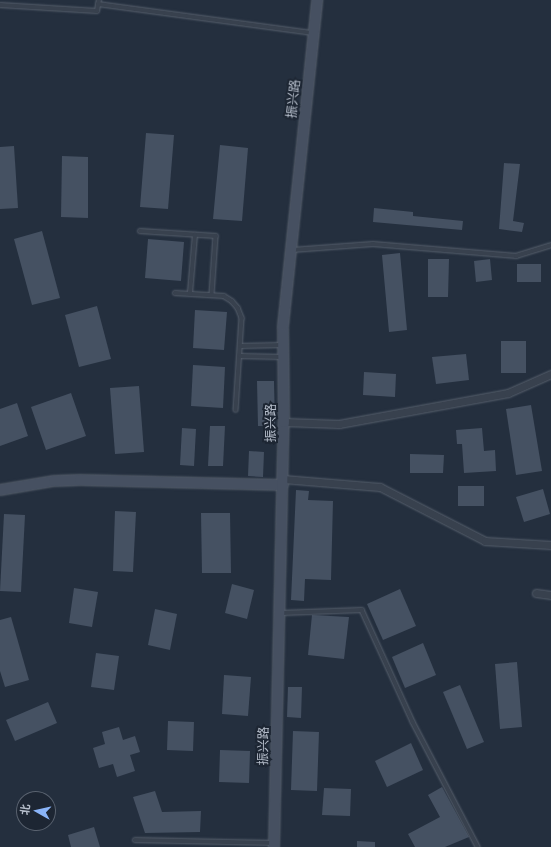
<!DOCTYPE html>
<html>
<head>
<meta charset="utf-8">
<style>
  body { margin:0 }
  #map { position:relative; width:551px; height:847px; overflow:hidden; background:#242f3e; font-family:"DM Sans","Noto Sans SC",sans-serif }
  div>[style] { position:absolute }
  .building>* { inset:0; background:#455162 }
  .roads { filter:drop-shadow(0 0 1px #565f6c) drop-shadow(0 0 1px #565f6c) }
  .lane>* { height:3.5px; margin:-1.75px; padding:0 1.75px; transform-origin:1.75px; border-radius:1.75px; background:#38414e }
  .street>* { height:7px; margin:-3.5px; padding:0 3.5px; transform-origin:3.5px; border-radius:3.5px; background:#38414e }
  .secondary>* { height:10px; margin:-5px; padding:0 5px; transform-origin:5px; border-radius:5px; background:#465061 }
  span { translate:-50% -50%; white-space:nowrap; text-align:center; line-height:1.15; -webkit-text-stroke:4px #1d2633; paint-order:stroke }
  .street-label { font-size:13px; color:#b4bcc9 }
  .north { position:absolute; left:16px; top:791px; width:40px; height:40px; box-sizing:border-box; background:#1d2633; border:1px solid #59626f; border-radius:50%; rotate:278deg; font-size:11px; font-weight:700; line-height:16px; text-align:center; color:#b4bcc9 }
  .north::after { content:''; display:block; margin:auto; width:14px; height:18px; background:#8ab4f8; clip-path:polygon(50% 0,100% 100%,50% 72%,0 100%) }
</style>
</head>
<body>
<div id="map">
  <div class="building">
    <div style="clip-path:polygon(146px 133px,174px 135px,168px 209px,140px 207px)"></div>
    <div style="clip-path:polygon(220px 145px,248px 148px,242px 221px,213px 219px)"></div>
    <div style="clip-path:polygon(14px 146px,18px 208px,0 209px,0 147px)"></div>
    <div style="clip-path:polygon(62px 156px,88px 157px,88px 218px,61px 217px)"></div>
    <div style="clip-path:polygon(504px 163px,520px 164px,513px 221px,524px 223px,522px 232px,499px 229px)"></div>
    <div style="clip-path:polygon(374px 208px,413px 212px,413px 216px,463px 221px,462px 230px,373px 222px)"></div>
    <div style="clip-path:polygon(42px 231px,60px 298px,32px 305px,14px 239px)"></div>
    <div style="clip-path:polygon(148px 239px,184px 242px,181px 281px,145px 278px)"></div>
    <div style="clip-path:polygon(400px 253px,407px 330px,389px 332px,382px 255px)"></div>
    <div style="clip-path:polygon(428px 259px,449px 259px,448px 297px,428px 297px)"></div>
    <div style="clip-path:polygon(490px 259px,492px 280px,476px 282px,474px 261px)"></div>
    <div style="clip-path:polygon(517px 264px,541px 264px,541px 282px,517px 282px)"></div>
    <div style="clip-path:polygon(97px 306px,111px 359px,79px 367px,65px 315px)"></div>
    <div style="clip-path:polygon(195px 310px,227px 312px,224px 350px,193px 348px)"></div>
    <div style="clip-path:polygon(501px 341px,526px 341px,526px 373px,501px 373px)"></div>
    <div style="clip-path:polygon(466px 354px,469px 380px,436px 384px,432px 357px)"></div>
    <div style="clip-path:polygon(193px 365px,225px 367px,223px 408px,191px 406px)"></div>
    <div style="clip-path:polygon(364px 372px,396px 374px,395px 397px,363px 395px)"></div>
    <div style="clip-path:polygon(257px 381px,274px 381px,275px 426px,258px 426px)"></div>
    <div style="clip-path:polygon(139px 386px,144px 452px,115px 454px,110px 388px)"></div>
    <div style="clip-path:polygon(71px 393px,86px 436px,46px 450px,31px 407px)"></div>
    <div style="clip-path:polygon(17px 403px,28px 436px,0 446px,0 409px)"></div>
    <div style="clip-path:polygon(531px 405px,542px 471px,516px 475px,506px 409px)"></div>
    <div style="clip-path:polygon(210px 426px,225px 426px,223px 466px,208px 466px)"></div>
    <div style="clip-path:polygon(182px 428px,196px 429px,194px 466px,180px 465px)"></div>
    <div style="clip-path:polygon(482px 428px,484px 451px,495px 450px,496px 471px,464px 473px,462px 444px,457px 444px,456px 430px)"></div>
    <div style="clip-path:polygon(249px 451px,264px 452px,263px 477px,248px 476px)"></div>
    <div style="clip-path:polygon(410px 454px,444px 455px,443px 473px,410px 473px)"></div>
    <div style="clip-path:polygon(458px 486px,484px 486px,484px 506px,458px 506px)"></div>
    <div style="clip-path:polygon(543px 489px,550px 514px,524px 522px,516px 497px)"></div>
    <div style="clip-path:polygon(296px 490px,309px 491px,308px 500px,333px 501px,331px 580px,305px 579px,304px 601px,291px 600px)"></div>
    <div style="clip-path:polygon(115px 511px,136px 512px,133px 572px,113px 571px)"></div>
    <div style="clip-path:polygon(201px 513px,230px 513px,231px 573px,202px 573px)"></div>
    <div style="clip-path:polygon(4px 514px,25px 515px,21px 592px,0 591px)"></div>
    <div style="clip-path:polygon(232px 584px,254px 590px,247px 619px,225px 613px)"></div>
    <div style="clip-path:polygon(74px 588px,98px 592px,92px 627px,69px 623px)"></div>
    <div style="clip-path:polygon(400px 589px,416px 626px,383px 640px,367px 604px)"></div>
    <div style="clip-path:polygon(155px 609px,177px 614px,170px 650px,148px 645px)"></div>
    <div style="clip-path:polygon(312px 615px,349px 617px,344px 659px,308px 655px)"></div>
    <div style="clip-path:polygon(11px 617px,29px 680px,5px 687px,0 671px,0 620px)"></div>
    <div style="clip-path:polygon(423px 643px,436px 675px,405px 688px,392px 657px)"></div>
    <div style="clip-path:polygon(96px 653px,119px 656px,114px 690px,91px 687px)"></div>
    <div style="clip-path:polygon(517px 662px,522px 727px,500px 729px,495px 664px)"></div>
    <div style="clip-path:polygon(224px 675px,251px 677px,248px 716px,222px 714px)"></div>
    <div style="clip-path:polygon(460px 685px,484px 742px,467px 749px,443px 692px)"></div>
    <div style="clip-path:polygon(288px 687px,302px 687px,301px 718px,287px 717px)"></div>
    <div style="clip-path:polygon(48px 702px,57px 723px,15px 741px,6px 720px)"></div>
    <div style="clip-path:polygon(168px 721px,194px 722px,193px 751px,167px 750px)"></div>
    <div style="clip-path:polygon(119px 727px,123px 740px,135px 736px,140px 752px,130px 755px,135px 771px,117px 777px,113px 764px,99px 768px,93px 748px,105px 744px,102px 732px)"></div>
    <div style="clip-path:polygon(293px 731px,319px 732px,317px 791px,291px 790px)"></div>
    <div style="clip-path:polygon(411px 743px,423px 770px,387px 787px,375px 761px)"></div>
    <div style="clip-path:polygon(220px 750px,250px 751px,249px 783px,219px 782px)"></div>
    <div style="clip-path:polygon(442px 787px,469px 837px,445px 847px,415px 847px,408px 834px,440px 817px,428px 795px)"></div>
    <div style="clip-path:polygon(324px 788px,351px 789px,350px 816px,322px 815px)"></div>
    <div style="clip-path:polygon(155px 791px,162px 812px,201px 811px,200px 832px,145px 833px,133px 797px)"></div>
    <div style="clip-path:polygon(94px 827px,100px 847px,71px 847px,68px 835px)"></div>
    <div style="clip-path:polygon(357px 841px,375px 842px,375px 847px,357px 847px)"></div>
  </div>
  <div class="roads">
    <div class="lane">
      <div style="left:98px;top:4px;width:217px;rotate:7.7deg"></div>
      <div style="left:0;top:5px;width:97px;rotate:3.5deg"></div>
      <div style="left:97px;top:11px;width:11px;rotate:-80deg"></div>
      <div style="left:140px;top:231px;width:76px;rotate:3.8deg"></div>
      <div style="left:216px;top:236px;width:59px;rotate:93.9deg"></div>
      <div style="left:292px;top:250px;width:81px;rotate:-4.2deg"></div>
      <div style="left:373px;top:244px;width:144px;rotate:4.8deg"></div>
      <div style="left:516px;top:256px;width:37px;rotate:-17deg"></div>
      <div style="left:175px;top:293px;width:49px;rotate:3.5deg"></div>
      <div style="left:224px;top:296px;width:9px;rotate:32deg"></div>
      <div style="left:232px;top:301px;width:9px;rotate:49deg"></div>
      <div style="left:238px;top:308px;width:11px;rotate:68deg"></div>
      <div style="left:242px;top:318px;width:92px;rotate:93.7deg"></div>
      <div style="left:190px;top:293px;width:58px;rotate:-85.1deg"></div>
      <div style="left:240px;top:346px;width:42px;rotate:-1.4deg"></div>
      <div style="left:240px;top:356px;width:42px;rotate:1.4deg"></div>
      <div style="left:281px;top:613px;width:81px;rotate:-2.1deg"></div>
      <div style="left:362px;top:610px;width:123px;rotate:65.5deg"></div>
      <div style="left:413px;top:722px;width:141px;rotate:62.5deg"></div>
      <div style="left:135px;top:840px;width:138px;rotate:1.2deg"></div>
    </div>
    <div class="street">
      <div style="left:284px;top:422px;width:55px;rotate:2.1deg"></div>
      <div style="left:339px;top:424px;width:172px;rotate:-10.4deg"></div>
      <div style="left:508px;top:393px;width:47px;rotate:-23.8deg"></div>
      <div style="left:283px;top:479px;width:97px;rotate:4.7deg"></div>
      <div style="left:380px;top:487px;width:118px;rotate:27.2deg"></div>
      <div style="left:485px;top:541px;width:66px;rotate:3.5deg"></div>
      <div style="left:536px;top:593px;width:15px;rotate:8deg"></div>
    </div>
    <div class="secondary">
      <div style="left:0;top:490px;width:55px;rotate:-9.5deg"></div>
      <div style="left:54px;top:481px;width:26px;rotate:-2deg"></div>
      <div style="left:80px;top:480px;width:203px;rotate:1.4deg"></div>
      <div style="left:274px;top:847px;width:425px;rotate:-88.7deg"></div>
      <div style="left:284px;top:422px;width:96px;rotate:-90.6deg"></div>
      <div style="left:283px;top:326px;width:328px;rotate:-84deg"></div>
    </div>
  </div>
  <div class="street-label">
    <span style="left:294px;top:99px;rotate:-84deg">振兴路</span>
    <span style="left:271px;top:423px;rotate:-90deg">振兴路</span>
    <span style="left:264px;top:746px;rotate:-89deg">振兴路</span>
  </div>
  <div class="north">北</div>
</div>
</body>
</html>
